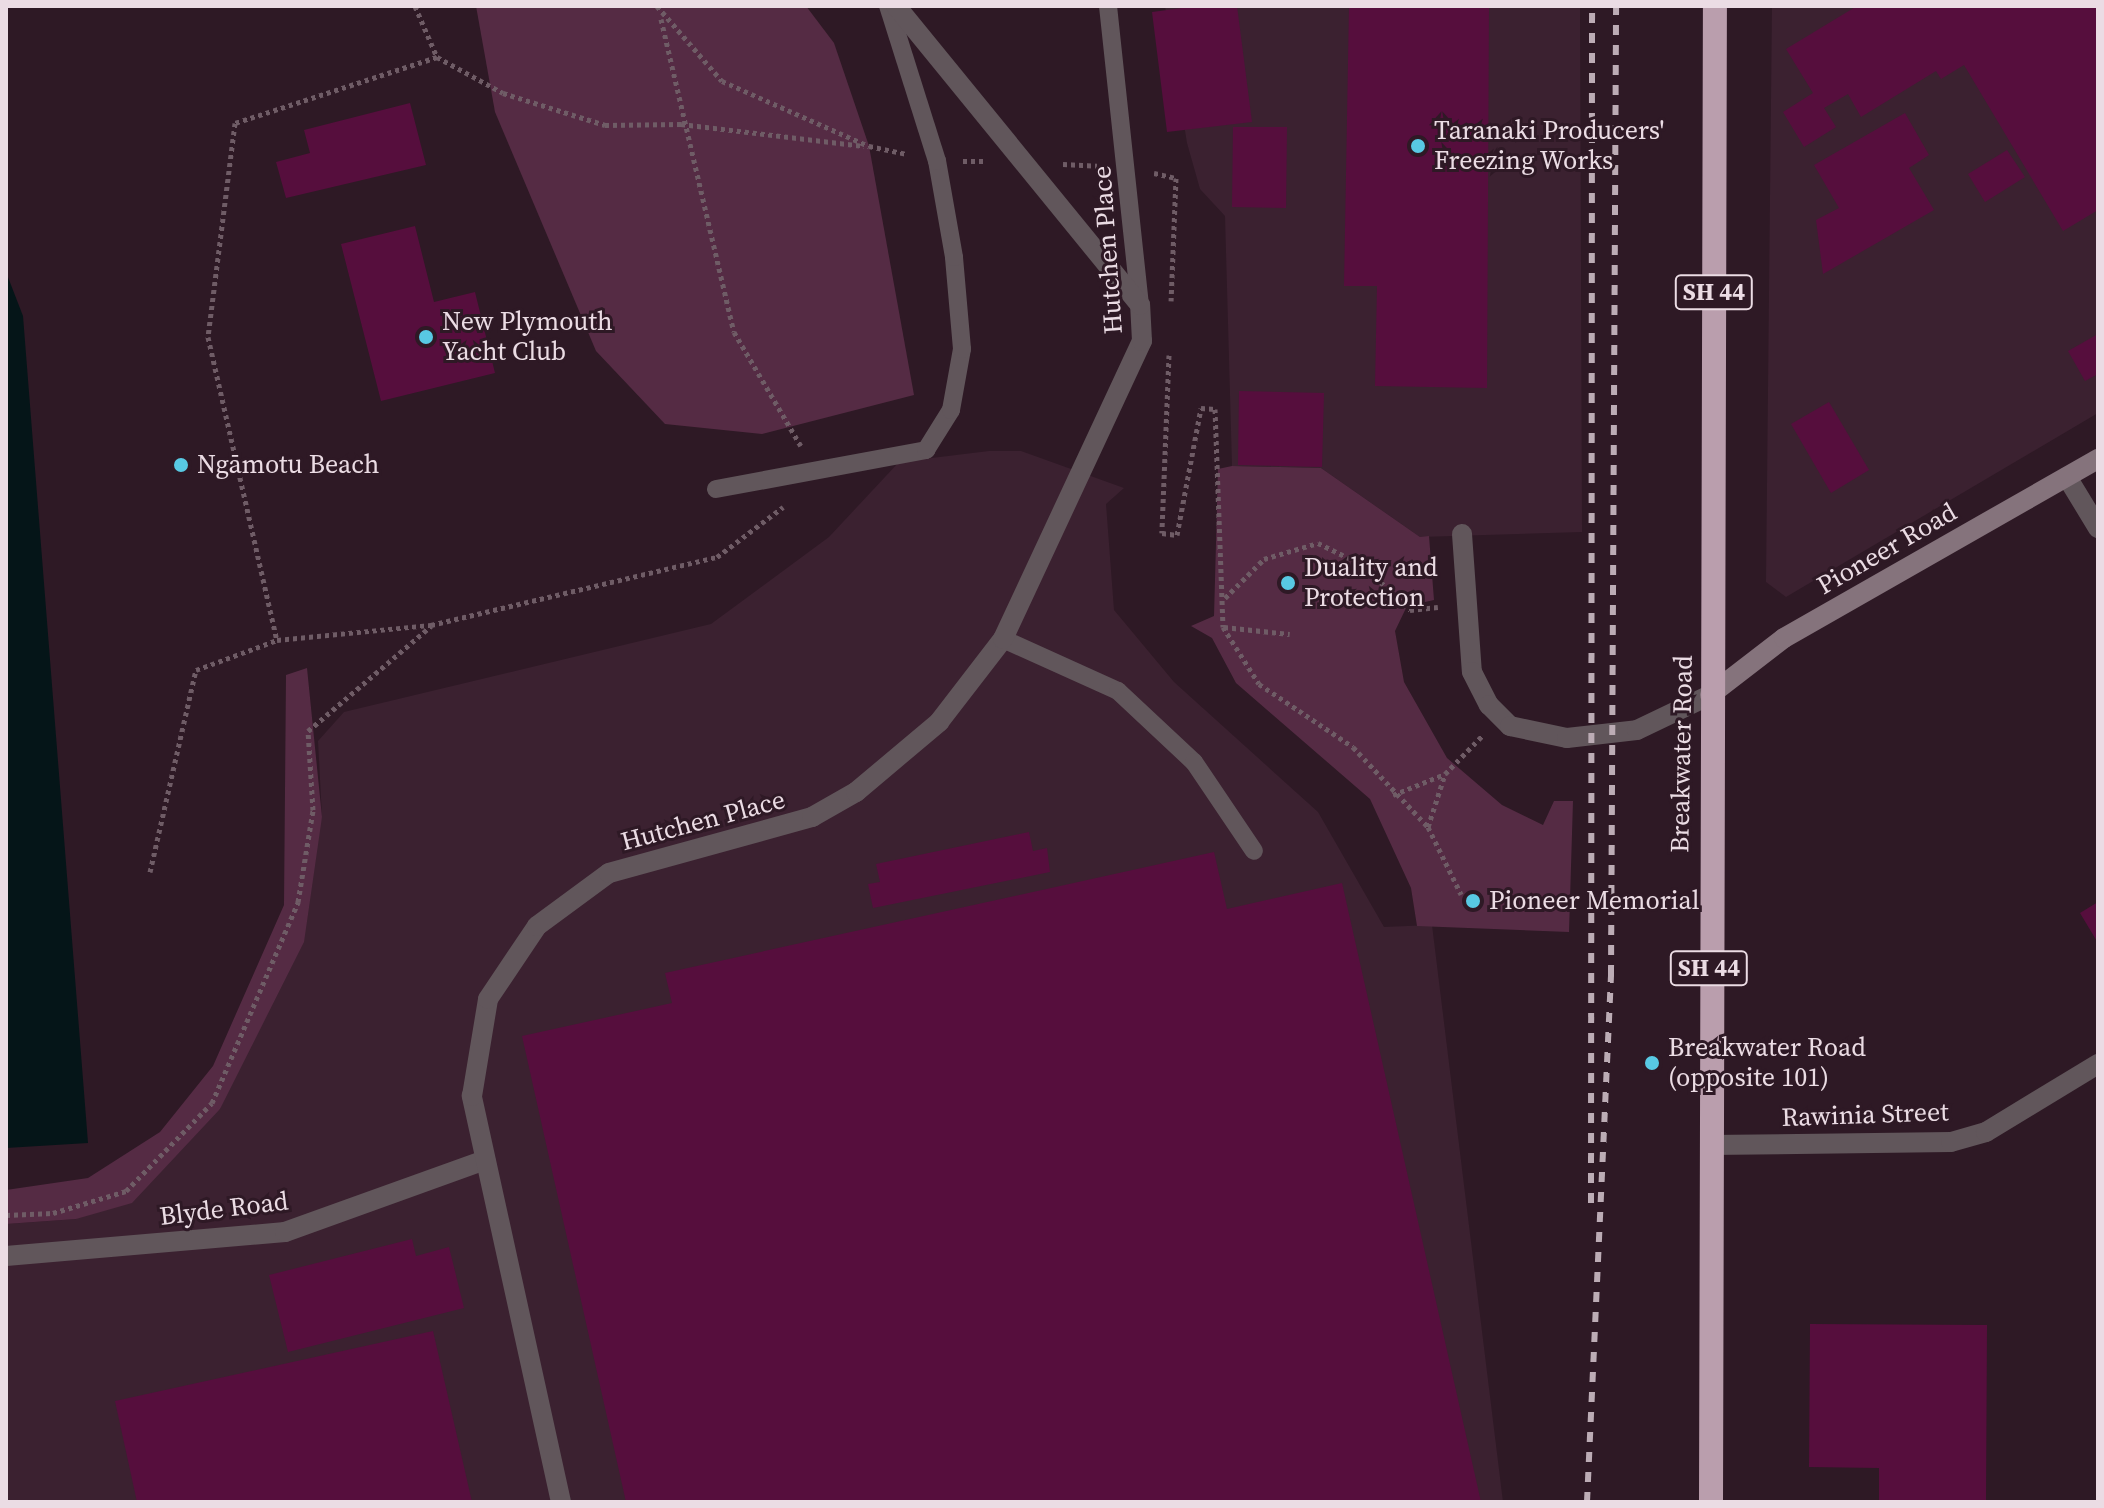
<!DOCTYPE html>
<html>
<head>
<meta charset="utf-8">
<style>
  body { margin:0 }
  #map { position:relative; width:2104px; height:1508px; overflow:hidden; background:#2e1925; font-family:"Source Serif 4",serif }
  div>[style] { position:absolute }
  .built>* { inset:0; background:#3b2130 }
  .green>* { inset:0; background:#552b44 }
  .water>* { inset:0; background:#051518 }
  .building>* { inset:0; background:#560e3d }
  .path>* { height:5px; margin-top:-2.5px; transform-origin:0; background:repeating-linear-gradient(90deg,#6f5c66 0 4px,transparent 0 8px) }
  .lane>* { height:18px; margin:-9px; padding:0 9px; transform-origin:9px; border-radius:9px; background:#61565b }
  .street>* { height:20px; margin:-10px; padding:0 10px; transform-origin:10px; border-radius:10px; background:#61565b }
  .secondary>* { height:20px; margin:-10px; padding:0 10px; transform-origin:10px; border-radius:10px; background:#85737c }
  .highway>* { height:24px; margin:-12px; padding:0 12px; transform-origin:12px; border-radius:12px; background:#ba9ead }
  .rail>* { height:6px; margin-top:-3px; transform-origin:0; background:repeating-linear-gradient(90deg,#bcacb5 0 10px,transparent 0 20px) }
  .dots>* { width:22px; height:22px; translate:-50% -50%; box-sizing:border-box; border:4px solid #2e1925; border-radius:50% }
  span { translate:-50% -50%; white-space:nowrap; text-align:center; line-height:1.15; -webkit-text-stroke:6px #2e1925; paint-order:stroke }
  .shield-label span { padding:2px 6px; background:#2e1925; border:2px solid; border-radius:6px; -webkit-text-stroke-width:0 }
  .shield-label { font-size:24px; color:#ebdce4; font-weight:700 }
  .poi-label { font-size:26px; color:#ebdce4 }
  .left { translate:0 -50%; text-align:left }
  .street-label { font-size:26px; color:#ebdce4 }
  .frame { position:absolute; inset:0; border:8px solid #ebdce4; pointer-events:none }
</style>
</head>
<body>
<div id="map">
  <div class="built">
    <div style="clip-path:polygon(1165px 6px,1580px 6px,1582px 532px,1420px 537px,1321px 468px,1232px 466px,1225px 216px,1200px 189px,1187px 143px)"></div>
    <div style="clip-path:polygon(1772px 6px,2098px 6px,2098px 413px,1786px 597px,1766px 582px)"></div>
    <div style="clip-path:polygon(989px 451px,1021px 451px,1124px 488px,1106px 504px,1114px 610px,1174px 682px,1318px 812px,1384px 927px,1432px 925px,1503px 1502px,6px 1502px,6px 1224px,76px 1219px,220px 1109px,322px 817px,318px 741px,344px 712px,711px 624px,829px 537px,899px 462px)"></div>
  </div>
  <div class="green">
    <div style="clip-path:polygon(476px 6px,806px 6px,834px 43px,869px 146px,914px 395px,762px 434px,665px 424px,596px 351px,495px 112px)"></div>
    <div style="clip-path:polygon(1232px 466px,1321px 468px,1420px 537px,1429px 536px,1434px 600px,1407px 606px,1395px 631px,1404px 682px,1447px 758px,1502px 805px,1543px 825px,1554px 801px,1573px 801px,1569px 932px,1417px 926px,1411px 888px,1370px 799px,1236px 683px,1212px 638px,1191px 626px,1214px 616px,1218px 469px)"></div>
    <div style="clip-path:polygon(307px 668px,322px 817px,304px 942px,220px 1109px,132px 1203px,76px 1219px,6px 1224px,6px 1190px,88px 1178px,160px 1132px,213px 1066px,284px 905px,286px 675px)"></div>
  </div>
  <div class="water">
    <div style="clip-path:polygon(6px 272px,23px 316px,88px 1143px,6px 1148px)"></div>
  </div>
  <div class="building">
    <div style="clip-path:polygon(1197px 6px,1237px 6px,1252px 122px,1167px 132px,1152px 12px)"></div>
    <div style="clip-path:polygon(1349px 6px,1489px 6px,1487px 388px,1375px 386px,1377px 286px,1344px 286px)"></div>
    <div style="clip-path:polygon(1857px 6px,2098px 6px,2098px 210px,2063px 231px,1964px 65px,1941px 79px,1936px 71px,1861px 117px,1848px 94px,1824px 108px,1836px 127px,1804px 147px,1783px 112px,1813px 93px,1786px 49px)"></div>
    <div style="clip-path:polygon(410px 103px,426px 165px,286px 198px,276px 162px,310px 153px,304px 130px)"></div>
    <div style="clip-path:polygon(1905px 113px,1929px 155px,1909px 168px,1934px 210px,1823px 274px,1816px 220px,1839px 208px,1814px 165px)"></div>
    <div style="clip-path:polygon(1233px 127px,1287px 127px,1286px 208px,1232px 207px)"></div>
    <div style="clip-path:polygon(2007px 150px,2025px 177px,1985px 202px,1968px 174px)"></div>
    <div style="clip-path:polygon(415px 226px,434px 302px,475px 292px,495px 373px,381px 401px,341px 244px)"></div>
    <div style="clip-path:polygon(2098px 334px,2098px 374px,2085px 381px,2068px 351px)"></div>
    <div style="clip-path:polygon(1239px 391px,1324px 393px,1322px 467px,1238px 465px)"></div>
    <div style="clip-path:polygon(1829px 402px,1869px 470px,1831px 493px,1791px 424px)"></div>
    <div style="clip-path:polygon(1029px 832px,1033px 851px,1047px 848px,1050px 872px,873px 908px,868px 884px,880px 882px,876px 864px)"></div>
    <div style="clip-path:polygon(1214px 852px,1227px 909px,1342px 883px,1481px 1502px,626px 1502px,522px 1036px,672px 1003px,665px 973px)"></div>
    <div style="clip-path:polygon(2098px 902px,2098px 943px,2080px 913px)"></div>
    <div style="clip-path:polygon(412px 1239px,416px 1256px,449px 1247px,464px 1308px,288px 1352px,269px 1275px)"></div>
    <div style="clip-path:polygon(1810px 1324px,1987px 1325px,1986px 1502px,1879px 1502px,1879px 1468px,1809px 1467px)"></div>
    <div style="clip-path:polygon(433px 1331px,472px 1502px,137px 1502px,115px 1401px)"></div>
  </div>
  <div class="path">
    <div style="left:415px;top:6px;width:56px;rotate:66.7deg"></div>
    <div style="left:437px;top:57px;width:75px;rotate:28.6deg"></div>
    <div style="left:503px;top:93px;width:107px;rotate:17.4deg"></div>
    <div style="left:605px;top:125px;width:76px;rotate:-0.8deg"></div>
    <div style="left:681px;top:124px;width:184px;rotate:6.9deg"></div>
    <div style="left:657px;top:6px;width:99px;rotate:49.1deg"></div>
    <div style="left:722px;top:81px;width:161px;rotate:23.9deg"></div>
    <div style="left:869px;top:146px;width:38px;rotate:12deg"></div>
    <div style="left:661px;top:19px;width:321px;rotate:76.9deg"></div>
    <div style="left:734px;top:332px;width:132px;rotate:59.6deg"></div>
    <div style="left:437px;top:57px;width:213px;rotate:161.9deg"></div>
    <div style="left:235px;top:123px;width:216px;rotate:97.2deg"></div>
    <div style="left:208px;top:337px;width:311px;rotate:77.2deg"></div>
    <div style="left:277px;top:640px;width:155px;rotate:-5.6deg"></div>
    <div style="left:431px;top:625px;width:294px;rotate:-13.4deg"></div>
    <div style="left:717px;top:557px;width:83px;rotate:-37.1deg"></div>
    <div style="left:963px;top:161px;width:22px"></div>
    <div style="left:1063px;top:164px;width:34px;rotate:3deg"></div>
    <div style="left:1154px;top:173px;width:23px;rotate:13deg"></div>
    <div style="left:1176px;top:178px;width:123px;rotate:92.3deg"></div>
    <div style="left:1169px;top:355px;width:178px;rotate:92.3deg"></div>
    <div style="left:1162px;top:533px;width:15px;rotate:8deg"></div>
    <div style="left:1177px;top:535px;width:129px;rotate:-79.3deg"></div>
    <div style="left:1201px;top:408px;width:14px;rotate:4deg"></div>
    <div style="left:1215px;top:409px;width:218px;rotate:87.9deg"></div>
    <div style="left:1223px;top:627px;width:67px;rotate:57.7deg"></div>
    <div style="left:1259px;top:684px;width:113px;rotate:33.8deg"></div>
    <div style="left:1353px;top:747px;width:110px;rotate:46.8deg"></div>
    <div style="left:1428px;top:827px;width:56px;rotate:-72.2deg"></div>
    <div style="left:1225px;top:598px;width:55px;rotate:-45deg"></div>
    <div style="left:1264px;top:559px;width:56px;rotate:-16.5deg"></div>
    <div style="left:1318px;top:543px;width:50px;rotate:26.1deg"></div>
    <div style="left:1363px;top:565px;width:65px;rotate:43.8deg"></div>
    <div style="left:1410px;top:610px;width:28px;rotate:-6deg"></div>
    <div style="left:1224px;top:627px;width:66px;rotate:6.1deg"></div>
    <div style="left:1393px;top:795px;width:56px;rotate:-22deg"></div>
    <div style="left:1445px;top:774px;width:53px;rotate:-45.8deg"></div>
    <div style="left:1428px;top:827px;width:75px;rotate:63.8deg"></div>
    <div style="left:150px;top:872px;width:207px;rotate:-77.2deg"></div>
    <div style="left:196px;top:670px;width:86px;rotate:-20.3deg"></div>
    <div style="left:6px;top:1215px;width:47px;rotate:-2.4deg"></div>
    <div style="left:53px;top:1213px;width:76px;rotate:-16.8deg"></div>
    <div style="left:126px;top:1191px;width:123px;rotate:-45.7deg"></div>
    <div style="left:212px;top:1103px;width:219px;rotate:-66.8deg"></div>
    <div style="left:298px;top:902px;width:93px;rotate:-80.7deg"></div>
    <div style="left:313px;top:810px;width:79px;rotate:-93.6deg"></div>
    <div style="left:308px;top:731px;width:162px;rotate:-40.5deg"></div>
  </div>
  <div class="lane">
    <div style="left:1108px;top:6px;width:301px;rotate:83.9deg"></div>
    <div style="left:716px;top:489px;width:214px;rotate:-10.5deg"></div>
    <div style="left:926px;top:450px;width:47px;rotate:-58deg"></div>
    <div style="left:951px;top:410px;width:62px;rotate:-79.8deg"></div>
    <div style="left:962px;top:349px;width:92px;rotate:-95deg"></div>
    <div style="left:954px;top:257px;width:97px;rotate:-100deg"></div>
    <div style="left:937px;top:161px;width:163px;rotate:-107.5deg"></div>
    <div style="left:1003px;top:639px;width:126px;rotate:24.3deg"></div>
    <div style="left:1118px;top:691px;width:104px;rotate:43.1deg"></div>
    <div style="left:1194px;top:762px;width:107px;rotate:56deg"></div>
  </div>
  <div class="street">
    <div style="left:2067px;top:477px;width:60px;rotate:58.7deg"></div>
    <div style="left:1462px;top:534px;width:138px;rotate:85.9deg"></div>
    <div style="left:1472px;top:672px;width:37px;rotate:63deg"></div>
    <div style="left:1489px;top:705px;width:30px;rotate:45deg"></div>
    <div style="left:1510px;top:726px;width:58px;rotate:11.9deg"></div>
    <div style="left:1567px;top:738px;width:70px;rotate:-6.5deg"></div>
    <div style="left:1637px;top:730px;width:81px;rotate:-25.6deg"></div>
    <div style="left:1710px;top:1145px;width:241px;rotate:-0.7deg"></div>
    <div style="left:1951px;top:1142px;width:36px;rotate:-16deg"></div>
    <div style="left:1986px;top:1132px;width:131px;rotate:-31.3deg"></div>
    <div style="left:6px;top:1256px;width:280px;rotate:-4.9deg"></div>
    <div style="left:285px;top:1232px;width:213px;rotate:-19.8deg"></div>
    <div style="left:561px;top:1502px;width:416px;rotate:-102.4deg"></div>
    <div style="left:472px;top:1096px;width:98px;rotate:-80.6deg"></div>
    <div style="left:488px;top:999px;width:88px;rotate:-56.1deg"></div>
    <div style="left:537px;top:926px;width:89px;rotate:-36.4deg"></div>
    <div style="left:609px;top:873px;width:211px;rotate:-15.4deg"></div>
    <div style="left:812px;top:817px;width:51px;rotate:-29.6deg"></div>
    <div style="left:856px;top:792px;width:109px;rotate:-40.1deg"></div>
    <div style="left:939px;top:722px;width:105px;rotate:-52.4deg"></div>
    <div style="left:1003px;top:639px;width:329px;rotate:-65deg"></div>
    <div style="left:1142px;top:341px;width:36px;rotate:-93deg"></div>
    <div style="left:1140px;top:305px;width:386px;rotate:-129.2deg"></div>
  </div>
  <div class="secondary">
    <div style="left:1710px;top:695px;width:93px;rotate:-37.6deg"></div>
    <div style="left:1784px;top:638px;width:361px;rotate:-29.7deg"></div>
  </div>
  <div class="highway">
    <div style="left:1711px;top:1502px;width:1496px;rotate:-89.85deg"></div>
  </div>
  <div class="rail">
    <div style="left:1591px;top:1203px;width:1197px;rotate:-89.95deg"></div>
    <div style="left:1587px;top:1502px;width:528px;rotate:-87.39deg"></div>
    <div style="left:1611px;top:975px;width:969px;rotate:-89.7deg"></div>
  </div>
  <div class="dots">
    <div style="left:1418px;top:146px;background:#58c9e3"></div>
    <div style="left:426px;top:337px;background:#58c9e3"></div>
    <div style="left:181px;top:465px;background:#58c9e3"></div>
    <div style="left:1288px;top:583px;background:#58c9e3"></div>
    <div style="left:1473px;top:901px;background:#58c9e3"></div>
    <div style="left:1652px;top:1063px;background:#58c9e3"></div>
  </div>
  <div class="shield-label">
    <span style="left:1714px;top:292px">SH 44</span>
    <span style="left:1709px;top:968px">SH 44</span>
  </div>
  <div class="poi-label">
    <span class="left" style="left:1434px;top:146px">Taranaki Producers'<br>Freezing Works</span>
    <span class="left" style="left:442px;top:337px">New Plymouth<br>Yacht Club</span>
    <span class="left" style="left:197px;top:465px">Ngāmotu Beach</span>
    <span class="left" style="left:1304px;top:583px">Duality and<br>Protection</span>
    <span class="left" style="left:1489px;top:901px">Pioneer Memorial</span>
    <span class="left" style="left:1668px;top:1063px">Breakwater Road<br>(opposite 101)</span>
  </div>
  <div class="street-label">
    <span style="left:1108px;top:250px;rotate:-94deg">Hutchen Place</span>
    <span style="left:1887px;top:549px;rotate:-30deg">Pioneer Road</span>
    <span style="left:1682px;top:754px;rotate:-89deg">Breakwater Road</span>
    <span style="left:703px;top:821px;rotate:-15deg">Hutchen Place</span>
    <span style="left:1865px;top:1115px;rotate:-2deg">Rawinia Street</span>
    <span style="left:224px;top:1209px;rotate:-7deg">Blyde Road</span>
  </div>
  <div class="frame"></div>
</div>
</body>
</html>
